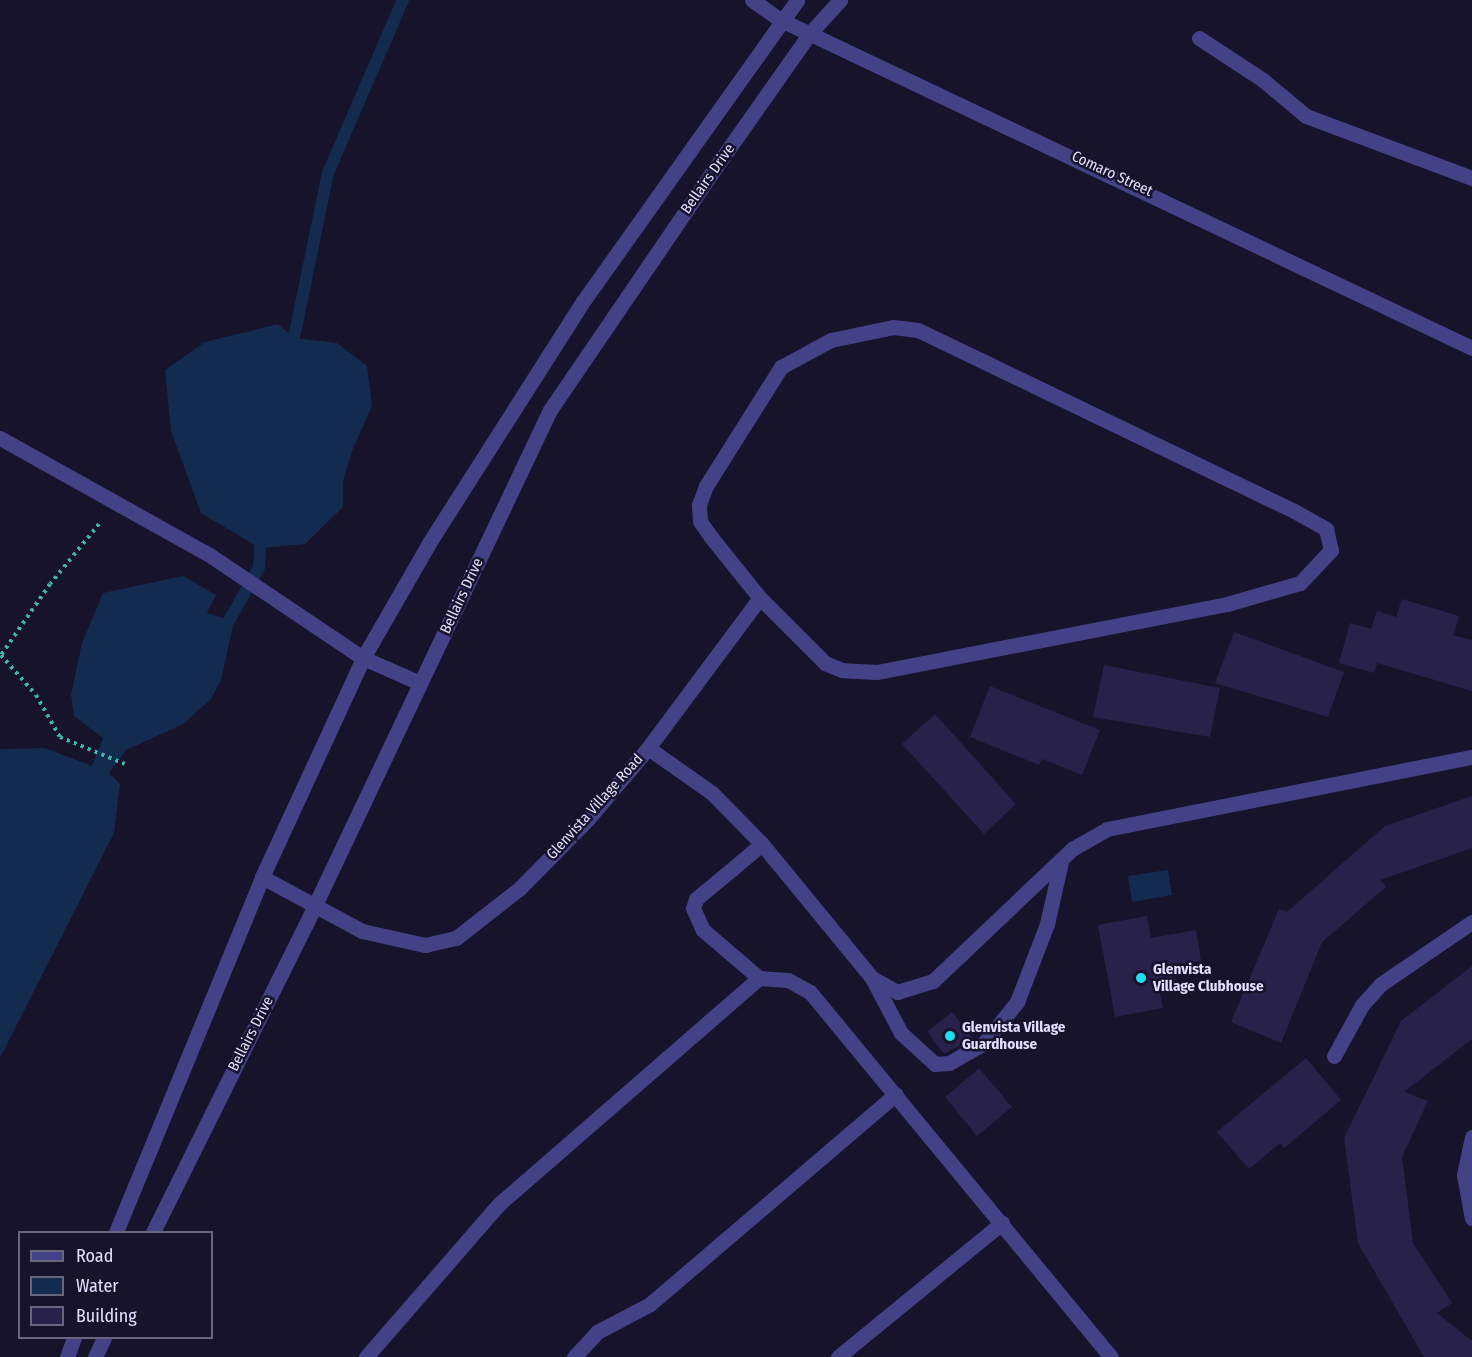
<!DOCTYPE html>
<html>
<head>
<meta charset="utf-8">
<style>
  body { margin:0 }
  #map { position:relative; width:1472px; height:1357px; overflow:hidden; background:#17132b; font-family:"Fira Sans Condensed",sans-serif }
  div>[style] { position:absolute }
  .water>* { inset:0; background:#132b4f }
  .stream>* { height:12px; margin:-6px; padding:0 6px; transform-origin:6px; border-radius:6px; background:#132b4f }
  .building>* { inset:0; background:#28214a }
  .path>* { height:4px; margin-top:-2px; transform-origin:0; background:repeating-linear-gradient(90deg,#3ab6ac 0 3px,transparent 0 7.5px) }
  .service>* { height:15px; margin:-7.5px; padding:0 7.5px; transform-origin:7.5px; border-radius:7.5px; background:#434286 }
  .minor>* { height:15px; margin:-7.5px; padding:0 7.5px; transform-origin:7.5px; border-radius:7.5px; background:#434286 }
  .tertiary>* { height:15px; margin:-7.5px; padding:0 7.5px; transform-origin:7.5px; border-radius:7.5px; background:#434286 }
  .dots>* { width:16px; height:16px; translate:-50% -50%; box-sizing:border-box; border:3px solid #17132b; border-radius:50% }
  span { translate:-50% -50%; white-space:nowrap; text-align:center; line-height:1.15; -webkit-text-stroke:5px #17132b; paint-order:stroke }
  .street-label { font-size:15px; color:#e2dffd }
  .poi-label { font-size:15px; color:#e2dffd; font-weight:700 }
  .left { translate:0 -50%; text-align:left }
  .legend { position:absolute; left:18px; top:1231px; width:195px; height:108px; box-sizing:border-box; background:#17132b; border:2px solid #68657f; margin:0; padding:8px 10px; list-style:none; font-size:18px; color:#e2dffd }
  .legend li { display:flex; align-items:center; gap:12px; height:30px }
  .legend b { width:30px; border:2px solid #68657f }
</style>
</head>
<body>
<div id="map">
  <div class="water">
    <div style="clip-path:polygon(278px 324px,294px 338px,337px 343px,367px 366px,372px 406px,352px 451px,343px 482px,343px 507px,305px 544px,260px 548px,201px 513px,171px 431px,165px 370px,205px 342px)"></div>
    <div style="clip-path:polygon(183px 576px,216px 595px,207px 613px,234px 621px,221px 680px,211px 699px,183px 724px,126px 750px,109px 773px,120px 784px,114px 833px,0 1058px,0 749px,45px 748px,92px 766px,103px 738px,74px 716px,71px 695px,82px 643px,103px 593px)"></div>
    <div style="clip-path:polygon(1168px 870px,1172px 895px,1132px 902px,1128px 876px)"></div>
  </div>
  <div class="stream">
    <div style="left:294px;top:338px;width:168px;rotate:-78.4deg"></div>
    <div style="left:328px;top:173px;width:189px;rotate:-66.6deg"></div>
    <div style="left:229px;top:621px;width:62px;rotate:-60.9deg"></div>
    <div style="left:259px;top:567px;width:19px;rotate:-87deg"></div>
  </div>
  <div class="building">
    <div style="clip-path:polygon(1402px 599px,1459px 616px,1453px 635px,1472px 640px,1472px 691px,1377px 663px,1374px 673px,1339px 663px,1350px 623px,1371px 629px,1377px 611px,1396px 617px)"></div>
    <div style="clip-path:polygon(1234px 632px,1344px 672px,1328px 717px,1215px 683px)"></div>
    <div style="clip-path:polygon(1104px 665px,1220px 688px,1210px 737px,1093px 717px)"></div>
    <div style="clip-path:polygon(990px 686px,1100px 730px,1082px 775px,1042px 759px,1039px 765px,970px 737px)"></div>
    <div style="clip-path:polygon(935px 714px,1016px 804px,984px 834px,902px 744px)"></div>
    <div style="clip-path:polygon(1472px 796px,1472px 848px,1380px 880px,1386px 887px,1322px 942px,1281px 1043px,1231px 1022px,1279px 909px,1287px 912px,1385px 826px)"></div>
    <div style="clip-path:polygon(1147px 916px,1151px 938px,1196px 930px,1201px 961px,1173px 966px,1177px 991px,1160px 994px,1163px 1008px,1115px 1017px,1098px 925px)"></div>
    <div style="clip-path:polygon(1472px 966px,1472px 1039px,1404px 1092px,1428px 1101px,1402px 1157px,1413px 1243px,1452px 1303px,1437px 1313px,1472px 1341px,1472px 1357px,1424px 1357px,1358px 1243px,1344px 1138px,1401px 1021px)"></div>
    <div style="clip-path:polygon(952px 1012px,973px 1038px,944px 1054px,927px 1032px)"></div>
    <div style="clip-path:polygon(1306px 1058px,1341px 1100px,1284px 1148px,1280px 1143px,1249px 1169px,1217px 1132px)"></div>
    <div style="clip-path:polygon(979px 1068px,1012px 1107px,977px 1136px,945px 1097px)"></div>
  </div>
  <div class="path">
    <div style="left:99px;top:524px;width:77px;rotate:129.2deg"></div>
    <div style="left:50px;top:584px;width:86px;rotate:124.6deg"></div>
    <div style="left:1px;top:655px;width:53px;rotate:48.8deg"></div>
    <div style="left:36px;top:695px;width:48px;rotate:60.3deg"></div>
    <div style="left:60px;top:737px;width:70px;rotate:22.6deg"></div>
  </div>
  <div class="service">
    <div style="left:0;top:438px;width:242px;rotate:29.2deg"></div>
    <div style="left:211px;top:556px;width:183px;rotate:33.9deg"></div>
    <div style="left:363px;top:658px;width:62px;rotate:23.7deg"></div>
  </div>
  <div class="minor">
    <div style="left:1199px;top:38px;width:77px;rotate:33.3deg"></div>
    <div style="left:1263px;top:80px;width:56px;rotate:39.9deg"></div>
    <div style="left:1306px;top:116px;width:177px;rotate:20.5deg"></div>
    <div style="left:893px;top:327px;width:25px;rotate:7deg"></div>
    <div style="left:918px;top:330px;width:417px;rotate:25.7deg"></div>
    <div style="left:1294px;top:511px;width:37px;rotate:29deg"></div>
    <div style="left:1326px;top:529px;width:22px;rotate:77deg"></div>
    <div style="left:1331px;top:550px;width:45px;rotate:133.2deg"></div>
    <div style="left:1300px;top:583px;width:76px;rotate:164deg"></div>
    <div style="left:1227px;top:604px;width:357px;rotate:169deg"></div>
    <div style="left:877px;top:672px;width:35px;rotate:-177deg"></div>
    <div style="left:842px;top:670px;width:18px;rotate:-158deg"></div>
    <div style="left:825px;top:663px;width:92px;rotate:-135deg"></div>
    <div style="left:760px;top:598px;width:78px;rotate:-128.8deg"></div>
    <div style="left:711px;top:537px;width:19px;rotate:-125deg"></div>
    <div style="left:700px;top:521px;width:16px;rotate:-94deg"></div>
    <div style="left:699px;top:505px;width:20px;rotate:-70deg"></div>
    <div style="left:706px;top:486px;width:141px;rotate:-57.8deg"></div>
    <div style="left:781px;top:367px;width:57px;rotate:-28.4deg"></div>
    <div style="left:831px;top:340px;width:63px;rotate:-11.8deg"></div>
    <div style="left:648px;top:748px;width:78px;rotate:35.1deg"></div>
    <div style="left:712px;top:793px;width:71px;rotate:45.6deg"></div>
    <div style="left:762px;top:844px;width:173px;rotate:50.6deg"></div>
    <div style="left:872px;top:978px;width:62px;rotate:62.2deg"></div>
    <div style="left:901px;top:1033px;width:46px;rotate:42.4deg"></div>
    <div style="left:935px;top:1064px;width:14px;rotate:-4deg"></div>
    <div style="left:949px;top:1063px;width:40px;rotate:-29.7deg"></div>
    <div style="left:984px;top:1043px;width:53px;rotate:-51.2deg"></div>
    <div style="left:1017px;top:1002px;width:84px;rotate:-69deg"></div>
    <div style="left:1047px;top:924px;width:64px;rotate:-77.3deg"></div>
    <div style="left:762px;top:844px;width:86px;rotate:140.2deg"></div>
    <div style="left:696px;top:899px;width:9px;rotate:108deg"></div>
    <div style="left:693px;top:908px;width:24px;rotate:66deg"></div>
    <div style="left:703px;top:930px;width:74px;rotate:40.6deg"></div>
    <div style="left:759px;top:978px;width:29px;rotate:4deg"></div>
    <div style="left:788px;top:980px;width:25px;rotate:29deg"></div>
    <div style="left:810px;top:992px;width:473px;rotate:50.5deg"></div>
    <div style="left:262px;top:877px;width:114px;rotate:28.4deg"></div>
    <div style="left:362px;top:931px;width:65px;rotate:12.5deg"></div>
    <div style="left:425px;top:945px;width:32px;rotate:-13deg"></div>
    <div style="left:456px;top:938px;width:81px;rotate:-38deg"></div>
    <div style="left:520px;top:888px;width:95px;rotate:-45.4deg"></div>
    <div style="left:587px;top:820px;width:94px;rotate:-49.7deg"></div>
    <div style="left:648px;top:748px;width:187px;rotate:-53.3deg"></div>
    <div style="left:872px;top:978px;width:29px;rotate:29deg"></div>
    <div style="left:897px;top:992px;width:38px;rotate:-17deg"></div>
    <div style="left:933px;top:981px;width:192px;rotate:-43.5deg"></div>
    <div style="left:1072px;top:849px;width:40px;rotate:-29.7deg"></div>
    <div style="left:1107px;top:829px;width:372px;rotate:-11.2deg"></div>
    <div style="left:1334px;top:1056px;width:58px;rotate:-61.2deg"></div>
    <div style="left:1362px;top:1005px;width:28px;rotate:-48deg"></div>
    <div style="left:1381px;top:984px;width:110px;rotate:-34.3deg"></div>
    <div style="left:1472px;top:1137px;width:39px;rotate:102deg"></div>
    <div style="left:1464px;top:1175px;width:44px;rotate:79.5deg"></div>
    <div style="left:366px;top:1357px;width:203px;rotate:-49deg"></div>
    <div style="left:499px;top:1204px;width:344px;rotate:-41deg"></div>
    <div style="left:574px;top:1357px;width:34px;rotate:-47deg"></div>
    <div style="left:597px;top:1332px;width:60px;rotate:-27.8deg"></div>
    <div style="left:650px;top:1304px;width:323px;rotate:-40.5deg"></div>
    <div style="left:838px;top:1357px;width:212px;rotate:-39.3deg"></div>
  </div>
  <div class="tertiary">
    <div style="left:752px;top:0;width:35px;rotate:35deg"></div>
    <div style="left:781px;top:20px;width:765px;rotate:25.39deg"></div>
    <div style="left:116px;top:1232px;width:384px;rotate:-67.6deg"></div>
    <div style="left:262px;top:877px;width:241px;rotate:-65.2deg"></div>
    <div style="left:363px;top:658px;width:133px;rotate:-60.1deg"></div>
    <div style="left:429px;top:543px;width:288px;rotate:-57.5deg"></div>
    <div style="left:584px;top:300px;width:368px;rotate:-54.6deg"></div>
    <div style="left:153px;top:1232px;width:344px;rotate:-63.6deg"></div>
    <div style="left:306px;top:924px;width:569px;rotate:-64.61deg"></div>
    <div style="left:550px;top:410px;width:289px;rotate:-55.7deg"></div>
    <div style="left:713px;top:171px;width:169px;rotate:-54.9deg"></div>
    <div style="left:810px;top:33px;width:45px;rotate:-47.7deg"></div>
    <div style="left:67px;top:1357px;width:20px;rotate:-70deg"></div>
    <div style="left:95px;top:1357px;width:21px;rotate:-65deg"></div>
  </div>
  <div class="dots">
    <div style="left:1141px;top:978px;background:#19dfef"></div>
    <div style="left:950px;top:1036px;background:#19dfef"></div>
  </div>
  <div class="street-label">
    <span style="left:1112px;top:174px;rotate:25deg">Comaro Street</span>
    <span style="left:708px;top:179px;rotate:-55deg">Bellairs Drive</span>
    <span style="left:462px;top:596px;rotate:-65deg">Bellairs Drive</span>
    <span style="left:595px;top:807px;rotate:-48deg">Glenvista Village Road</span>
    <span style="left:251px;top:1034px;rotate:-63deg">Bellairs Drive</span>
  </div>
  <div class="poi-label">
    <span class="left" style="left:1153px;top:978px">Glenvista<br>Village Clubhouse</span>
    <span class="left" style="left:962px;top:1036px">Glenvista Village<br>Guardhouse</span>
  </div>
  <ul class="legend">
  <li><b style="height:8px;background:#434286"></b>Road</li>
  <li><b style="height:16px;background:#132b4f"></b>Water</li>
  <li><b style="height:16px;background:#28214a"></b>Building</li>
  </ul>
</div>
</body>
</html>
